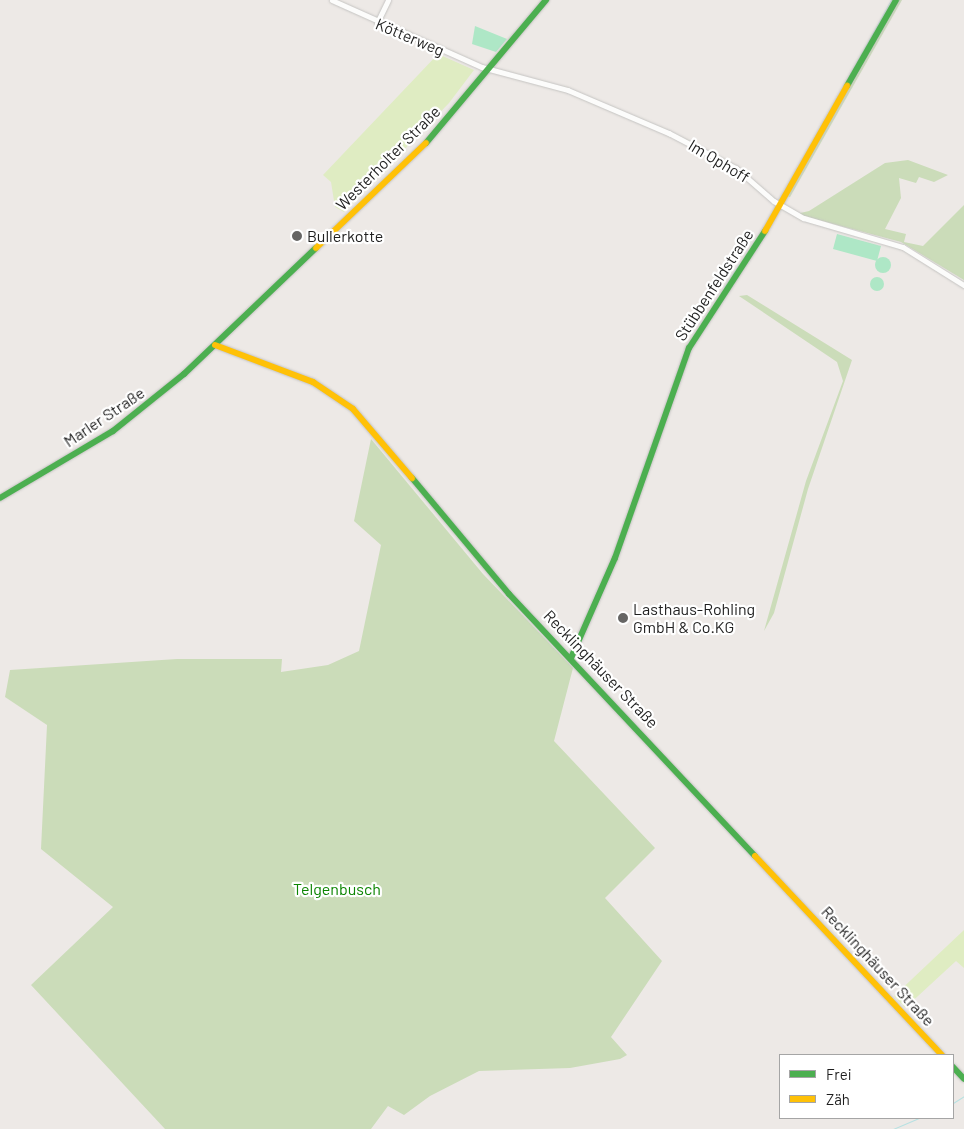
<!DOCTYPE html>
<html>
<head>
<meta charset="utf-8">
<style>
  body { margin:0 }
  #map { position:relative; width:964px; height:1129px; overflow:hidden; background:#ede9e6; font-family:Barlow,sans-serif }
  div>[style] { position:absolute }
  .grass>* { inset:0; background:#dfecc2 }
  .forest>* { inset:0; background:#cbdcb9 }
  .pitch>* { inset:0; background:#aee7c6 }
  .round { border-radius:50% }
  .stream>* { height:1px; margin:-0.5px; padding:0 0.5px; transform-origin:0.5px; border-radius:0.5px; background:#b6e1e2 }
  .roads { filter:drop-shadow(0 0 1px #c5c4c2) drop-shadow(0 0 1px #c5c4c2) }
  .street>* { height:4.5px; margin:-2.25px; padding:0 2.25px; transform-origin:2.25px; border-radius:2.25px; background:#fcfcfb }
  .fast>* { height:6px; margin:-3px; padding:0 3px; transform-origin:3px; border-radius:3px; background:#4caf50 }
  .slow>* { height:6px; margin:-3px; padding:0 3px; transform-origin:3px; border-radius:3px; background:#ffc107 }
  .dots>* { width:14px; height:14px; translate:-50% -50%; box-sizing:border-box; border:2px solid #fff; border-radius:50% }
  span { translate:-50% -50%; white-space:nowrap; text-align:center; line-height:1.15; -webkit-text-stroke:4.5px #fff; paint-order:stroke }
  .street-label { font-size:16px; color:#1e1e1e }
  .poi-label { font-size:16px; color:#1e1e1e }
  .left { translate:0 -50%; text-align:left }
  .park-label { font-size:16px; color:#0c8502 }
  .legend { position:absolute; left:779px; top:1054px; width:175px; height:65px; box-sizing:border-box; background:#fff; border:1px solid #a5a5a5; margin:0; padding:6px 9px; list-style:none; font-size:15px; color:#1e1e1e }
  .legend li { display:flex; align-items:center; gap:10px; height:25px }
  .legend b { width:25px; border:1px solid #a5a5a5 }
</style>
</head>
<body>
<div id="map">
  <div class="grass">
    <div style="clip-path:polygon(438px 54px,474px 70px,449px 103px,344px 212px,335px 207px,331px 182px,323px 175px)"></div>
    <div style="clip-path:polygon(964px 930px,964px 968px,956px 961px,905px 1008px,894px 996px)"></div>
  </div>
  <div class="forest">
    <div style="clip-path:polygon(893px 0,902px 0,790px 197px,782px 196px)"></div>
    <div style="clip-path:polygon(908px 160px,948px 175px,934px 182px,919px 177px,916px 183px,899px 178px,901px 198px,885px 229px,906px 234px,904px 242px,923px 246px,964px 205px,964px 280px,901px 242px,796px 214px,809px 211px,885px 163px)"></div>
    <div style="clip-path:polygon(747px 295px,852px 360px,808px 489px,774px 613px,764px 631px,806px 481px,843px 381px,837px 362px,739px 296px)"></div>
    <div style="clip-path:polygon(371px 439px,483px 574px,573px 668px,554px 741px,655px 848px,605px 898px,662px 961px,611px 1037px,627px 1055px,620px 1059px,570px 1068px,479px 1071px,430px 1096px,404px 1115px,388px 1106px,371px 1129px,165px 1129px,31px 985px,113px 907px,41px 849px,47px 725px,5px 697px,10px 670px,177px 659px,282px 659px,281px 672px,328px 665px,359px 651px,381px 545px,354px 521px)"></div>
  </div>
  <div class="pitch">
    <div style="clip-path:polygon(475px 26px,507px 39px,496px 52px,472px 44px)"></div>
    <div style="clip-path:polygon(837px 234px,881px 246px,877px 261px,833px 249px)"></div>
    <div class="round" style="left:875px;top:257px;width:16px;height:16px"></div>
    <div class="round" style="left:870px;top:277px;width:14px;height:14px"></div>
  </div>
  <div class="stream">
    <div style="left:807px;top:151px;width:173px;rotate:-60.9deg"></div>
    <div style="left:751px;top:247px;width:10px;rotate:-53deg"></div>
    <div style="left:745px;top:255px;width:5px;rotate:-53deg"></div>
    <div style="left:724px;top:287px;width:27px;rotate:-57deg"></div>
    <div style="left:953px;top:1103px;width:13px;rotate:-32deg"></div>
    <div style="left:893px;top:1129px;width:28px;rotate:-23deg"></div>
  </div>
  <div class="roads">
    <div class="street">
      <div style="left:332px;top:0;width:164px;rotate:24.1deg"></div>
      <div style="left:482px;top:67px;width:89px;rotate:15deg"></div>
      <div style="left:568px;top:90px;width:110px;rotate:23.1deg"></div>
      <div style="left:669px;top:133px;width:76px;rotate:27.6deg"></div>
      <div style="left:736px;top:168px;width:50px;rotate:41deg"></div>
      <div style="left:774px;top:201px;width:34px;rotate:30deg"></div>
      <div style="left:804px;top:218px;width:103px;rotate:16.3deg"></div>
      <div style="left:903px;top:247px;width:72px;rotate:31.9deg"></div>
      <div style="left:377px;top:23px;width:25px;rotate:-64deg"></div>
    </div>
    <div class="fast">
      <div style="left:847px;top:86px;width:99px;rotate:-60.3deg"></div>
      <div style="left:426px;top:143px;width:187px;rotate:-50deg"></div>
      <div style="left:412px;top:478px;width:151px;rotate:50.1deg"></div>
      <div style="left:509px;top:594px;width:359px;rotate:46.8deg"></div>
      <div style="left:0;top:498px;width:131px;rotate:-30.7deg"></div>
      <div style="left:113px;top:431px;width:91px;rotate:-38.8deg"></div>
      <div style="left:184px;top:374px;width:182px;rotate:-43.7deg"></div>
      <div style="left:571px;top:658px;width:109px;rotate:-66.3deg"></div>
      <div style="left:615px;top:558px;width:223px;rotate:-70.6deg"></div>
      <div style="left:689px;top:348px;width:140px;rotate:-57deg"></div>
      <div style="left:953px;top:1067px;width:16px;rotate:47deg"></div>
    </div>
    <div class="slow">
      <div style="left:765px;top:231px;width:167px;rotate:-60.5deg"></div>
      <div style="left:316px;top:248px;width:152px;rotate:-43.7deg"></div>
      <div style="left:215px;top:345px;width:105px;rotate:20.7deg"></div>
      <div style="left:313px;top:382px;width:48px;rotate:34deg"></div>
      <div style="left:353px;top:409px;width:91px;rotate:49.5deg"></div>
      <div style="left:755px;top:856px;width:273px;rotate:46.8deg"></div>
    </div>
  </div>
  <div class="dots">
    <div style="left:297px;top:236px;background:#666564"></div>
    <div style="left:623px;top:618px;background:#666564"></div>
  </div>
  <div class="street-label">
    <span style="left:410px;top:37px;rotate:23deg">Kötterweg</span>
    <span style="left:388px;top:158px;rotate:-45deg">Westerholter Straße</span>
    <span style="left:719px;top:161px;rotate:31deg">Im Ophoff</span>
    <span style="left:714px;top:285px;rotate:-57deg">Stübbenfeldstraße</span>
    <span style="left:104px;top:417px;rotate:-34deg">Marler Straße</span>
    <span style="left:601px;top:669px;rotate:46deg">Recklinghäuser Straße</span>
    <span style="left:878px;top:966px;rotate:47deg">Recklinghäuser Straße</span>
  </div>
  <div class="poi-label">
    <span class="left" style="left:307px;top:236px">Bullerkotte</span>
    <span class="left" style="left:633px;top:618px">Lasthaus-Rohling<br>GmbH &amp; Co.KG</span>
  </div>
  <div class="park-label">
    <span style="left:337px;top:889px">Telgenbusch</span>
  </div>
  <ul class="legend">
  <li><b style="height:6px;background:#4caf50"></b>Frei</li>
  <li><b style="height:6px;background:#ffc107"></b>Zäh</li>
  </ul>
</div>
</body>
</html>
